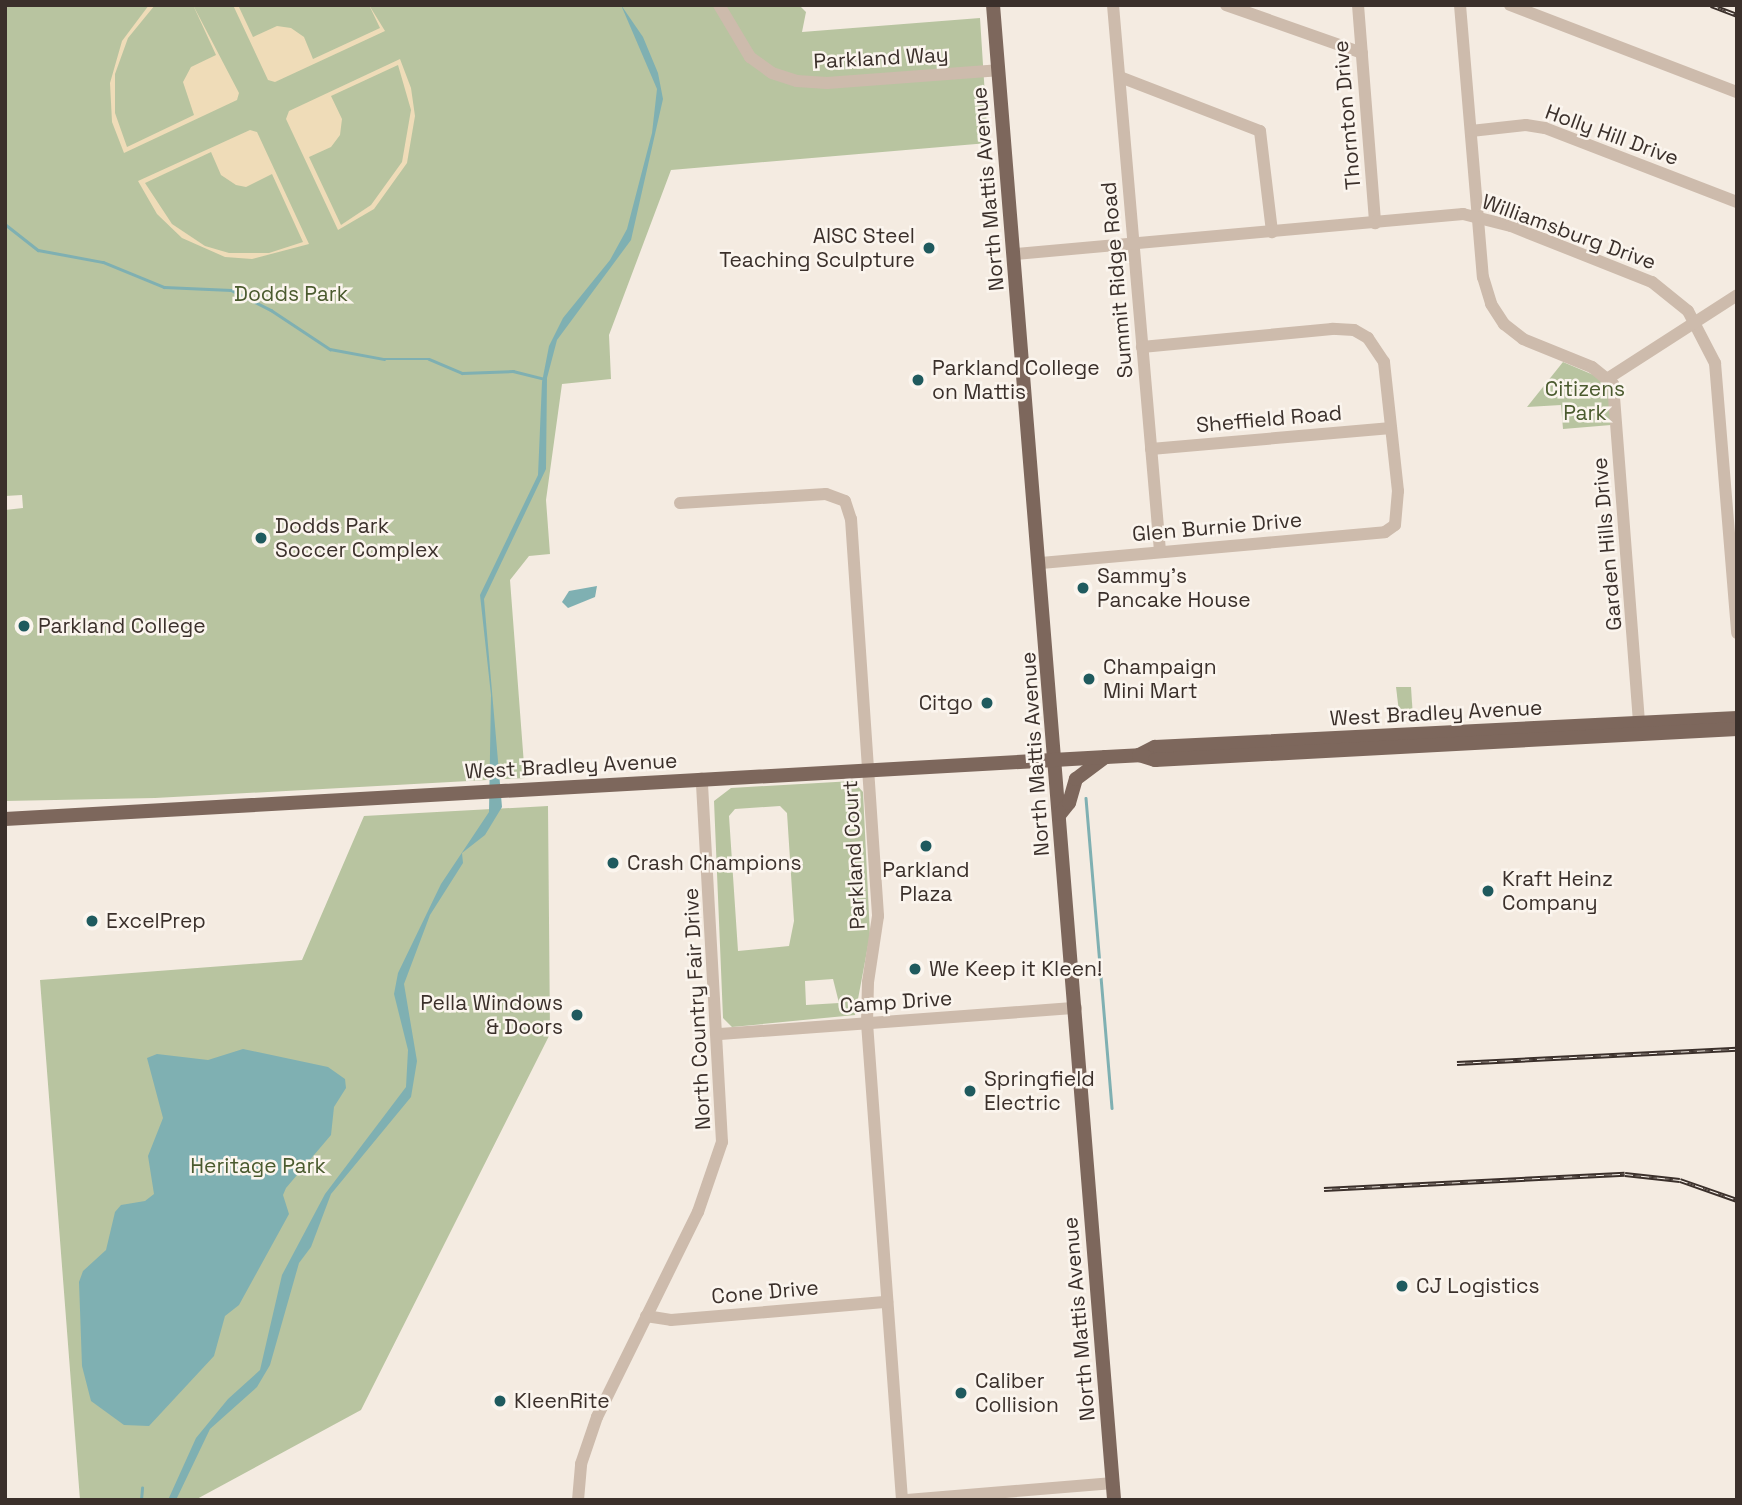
<!DOCTYPE html>
<html>
<head>
<meta charset="utf-8">
<style>
  body { margin:0 }
  #map { position:relative; width:1742px; height:1505px; overflow:hidden; background:#f4ebe1; font-family:"Space Grotesk",sans-serif }
  div>[style] { position:absolute }
  .green>* { inset:0; background:#b8c4a0 }
  .sand>* { inset:0; background:#efdcb8 }
  .water>* { inset:0; background:#7fb0b2 }
  .stream>* { height:2.5px; margin:-1.25px; padding:0 1.25px; transform-origin:1.25px; border-radius:1.25px; background:#7fb0b2 }
  .minor>* { height:12px; margin:-6px; padding:0 6px; transform-origin:6px; border-radius:6px; background:#cdbbac }
  .major>* { height:14px; margin:-7px; padding:0 7px; transform-origin:7px; border-radius:7px; background:#7d675c }
  .rail>* { height:5px; margin-top:-2.5px; transform-origin:0; background:repeating-linear-gradient(90deg,#fbf5ee 0 8px,#3b302b 0 16px); box-sizing:border-box; border-block:2px solid #3b302b }
  .dots>* { width:19px; height:19px; translate:-50% -50%; box-sizing:border-box; border:4px solid #fbf5ee; border-radius:50% }
  span { translate:-50% -50%; white-space:nowrap; text-align:center; line-height:1.15; -webkit-text-stroke:5px #fbf5ee; paint-order:stroke }
  .street-label { font-size:21px; color:#3b302b }
  .poi-label { font-size:21px; color:#3b302b }
  .right { translate:-100% -50%; text-align:right }
  .left { translate:0 -50%; text-align:left }
  .park-label { font-size:21px; color:#4a5a2e }
  .frame { position:absolute; inset:0; border:7px solid #3b302b; pointer-events:none }
</style>
</head>
<body>
<div id="map">
  <div class="green">
    <div style="clip-path:polygon(5px 5px,799px 5px,806px 12px,802px 32px,980px 18px,988px 143px,671px 170px,609px 335px,611px 379px,562px 384px,546px 500px,550px 554px,529px 556px,510px 580px,525px 778px,155px 798px,5px 801px,5px 510px,23px 508px,22px 495px,5px 496px)"></div>
    <div style="clip-path:polygon(1563px 362px,1603px 379px,1609px 388px,1611px 425px,1563px 429px,1561px 405px,1527px 407px)"></div>
    <div style="clip-path:polygon(1396px 687px,1411px 687px,1413px 718px,1400px 720px)"></div>
    <div style="clip-path:polygon(evenodd,853px 781px,863px 792px,870px 935px,855px 1015px,732px 1027px,723px 1018px,714px 801px,731px 788px,853px 781px,780px 806px,787px 813px,794px 921px,789px 946px,738px 951px,729px 816px,735px 809px,780px 806px,853px 781px,833px 979px,839px 1003px,806px 1005px,805px 981px,833px 979px)"></div>
    <div style="clip-path:polygon(548px 806px,550px 1034px,361px 1410px,195px 1500px,80px 1500px,40px 980px,302px 960px,364px 816px)"></div>
  </div>
  <div class="sand">
    <div style="clip-path:polygon(149px 5px,155px 5px,128px 38px,115px 74px,115px 113px,127px 147px,194px 115px,183px 82px,191px 67px,216px 55px,193px 5px,239px 93px,237px 100px,124px 153px,112px 122px,110px 83px,122px 41px)"></div>
    <div style="clip-path:polygon(233px 5px,238px 5px,253px 37px,277px 26px,291px 28px,304px 37px,313px 59px,380px 28px,369px 5px,385px 31px,275px 82px,268px 80px)"></div>
    <div style="clip-path:polygon(evenodd,400px 59px,411px 88px,415px 116px,407px 163px,374px 209px,338px 230px,286px 119px,289px 111px,400px 59px,398px 65px,411px 110px,402px 162px,371px 205px,341px 225px,309px 157px,331px 147px,340px 135px,342px 119px,331px 96px,398px 65px)"></div>
    <div style="clip-path:polygon(evenodd,250px 130px,257px 132px,309px 244px,252px 259px,225px 257px,182px 238px,157px 214px,138px 181px,250px 130px,211px 152px,221px 175px,236px 185px,246px 187px,272px 174px,303px 242px,269px 253px,229px 253px,205px 246px,172px 224px,145px 183px,211px 152px)"></div>
  </div>
  <div class="water">
    <div style="clip-path:polygon(621px 5px,643px 37px,658px 73px,663px 99px,631px 240px,557px 340px,547px 378px,546px 469px,484px 599px,502px 807px,485px 835px,462px 853px,463px 863px,430px 915px,404px 984px,417px 1061px,411px 1097px,331px 1194px,311px 1247px,299px 1263px,270px 1365px,257px 1387px,210px 1429px,176px 1500px,168px 1500px,196px 1438px,228px 1399px,260px 1370px,282px 1275px,325px 1194px,406px 1087px,408px 1050px,394px 994px,398px 973px,441px 884px,489px 812px,491px 695px,480px 595px,538px 475px,542px 382px,549px 346px,563px 318px,610px 260px,627px 229px,652px 133px,657px 89px)"></div>
    <div style="clip-path:polygon(597px 586px,595px 597px,568px 608px,562px 602px,569px 591px)"></div>
    <div style="clip-path:polygon(243px 1049px,328px 1067px,345px 1079px,346px 1088px,334px 1107px,331px 1135px,286px 1188px,283px 1195px,289px 1214px,239px 1305px,225px 1316px,214px 1356px,149px 1426px,124px 1425px,91px 1401px,82px 1366px,79px 1282px,83px 1271px,106px 1250px,115px 1212px,121px 1205px,145px 1201px,154px 1194px,148px 1156px,163px 1118px,147px 1058px,157px 1054px,208px 1060px)"></div>
  </div>
  <div class="stream">
    <div style="left:5px;top:224px;width:42px;rotate:38.2deg"></div>
    <div style="left:38px;top:250px;width:66px;rotate:10.5deg"></div>
    <div style="left:103px;top:262px;width:66px;rotate:22.3deg"></div>
    <div style="left:164px;top:287px;width:67px;rotate:2.6deg"></div>
    <div style="left:231px;top:290px;width:45px;rotate:26.6deg"></div>
    <div style="left:271px;top:310px;width:71px;rotate:33.5deg"></div>
    <div style="left:330px;top:349px;width:55px;rotate:10.5deg"></div>
    <div style="left:384px;top:359px;width:45px"></div>
    <div style="left:429px;top:359px;width:36px;rotate:23deg"></div>
    <div style="left:462px;top:373px;width:51px;rotate:-2.2deg"></div>
    <div style="left:513px;top:371px;width:32px;rotate:14deg"></div>
    <div style="left:1086px;top:798px;width:311px;rotate:85.2deg"></div>
    <div style="left:141px;top:1500px;width:12px;rotate:-85deg"></div>
  </div>
  <div class="minor">
    <div style="left:719px;top:5px;width:61px;rotate:59.2deg"></div>
    <div style="left:750px;top:57px;width:27px;rotate:36deg"></div>
    <div style="left:772px;top:73px;width:26px;rotate:18deg"></div>
    <div style="left:797px;top:81px;width:30px;rotate:4deg"></div>
    <div style="left:827px;top:83px;width:171px;rotate:-4.3deg"></div>
    <div style="left:1113px;top:5px;width:548px;rotate:85.08deg"></div>
    <div style="left:1226px;top:5px;width:144px;rotate:19.4deg"></div>
    <div style="left:1358px;top:5px;width:219px;rotate:85.5deg"></div>
    <div style="left:1460px;top:5px;width:273px;rotate:85.2deg"></div>
    <div style="left:1483px;top:277px;width:28px;rotate:73deg"></div>
    <div style="left:1491px;top:304px;width:24px;rotate:57deg"></div>
    <div style="left:1504px;top:324px;width:24px;rotate:38deg"></div>
    <div style="left:1523px;top:339px;width:74px;rotate:22.1deg"></div>
    <div style="left:1592px;top:367px;width:27px;rotate:39deg"></div>
    <div style="left:1613px;top:384px;width:349px;rotate:85.6deg"></div>
    <div style="left:1510px;top:5px;width:243px;rotate:21deg"></div>
    <div style="left:1120px;top:77px;width:150px;rotate:21.1deg"></div>
    <div style="left:1260px;top:131px;width:102px;rotate:83.2deg"></div>
    <div style="left:1471px;top:131px;width:55px;rotate:-6.2deg"></div>
    <div style="left:1526px;top:125px;width:19px;rotate:9deg"></div>
    <div style="left:1545px;top:128px;width:206px;rotate:21.1deg"></div>
    <div style="left:1015px;top:254px;width:450px;rotate:-5.1deg"></div>
    <div style="left:1463px;top:214px;width:49px;rotate:14deg"></div>
    <div style="left:1511px;top:226px;width:152px;rotate:21.7deg"></div>
    <div style="left:1652px;top:282px;width:46px;rotate:38.9deg"></div>
    <div style="left:1688px;top:311px;width:59px;rotate:62.6deg"></div>
    <div style="left:1715px;top:363px;width:271px;rotate:85.3deg"></div>
    <div style="left:1610px;top:377px;width:151px;rotate:-32.8deg"></div>
    <div style="left:1151px;top:449px;width:241px;rotate:-5deg"></div>
    <div style="left:680px;top:503px;width:146px;rotate:-3.5deg"></div>
    <div style="left:826px;top:494px;width:20px;rotate:20deg"></div>
    <div style="left:845px;top:501px;width:19px;rotate:72deg"></div>
    <div style="left:851px;top:519px;width:398px;rotate:86.1deg"></div>
    <div style="left:878px;top:916px;width:67px;rotate:98.6deg"></div>
    <div style="left:868px;top:982px;width:41px;rotate:91.4deg"></div>
    <div style="left:867px;top:1023px;width:478px;rotate:85.8deg"></div>
    <div style="left:1041px;top:563px;width:345px;rotate:-5.1deg"></div>
    <div style="left:1385px;top:532px;width:12px;rotate:-35deg"></div>
    <div style="left:1395px;top:525px;width:34px;rotate:-85deg"></div>
    <div style="left:1398px;top:491px;width:130px;rotate:-96.2deg"></div>
    <div style="left:1384px;top:362px;width:29px;rotate:-124deg"></div>
    <div style="left:1368px;top:338px;width:16px;rotate:-150deg"></div>
    <div style="left:1354px;top:330px;width:22px;rotate:-177deg"></div>
    <div style="left:1332px;top:329px;width:191px;rotate:174.6deg"></div>
    <div style="left:720px;top:1034px;width:357px;rotate:-4.2deg"></div>
    <div style="left:646px;top:1316px;width:25px;rotate:9deg"></div>
    <div style="left:671px;top:1320px;width:217px;rotate:-4.8deg"></div>
    <div style="left:578px;top:1500px;width:36px;rotate:-85deg"></div>
    <div style="left:581px;top:1464px;width:50px;rotate:-71.2deg"></div>
    <div style="left:597px;top:1417px;width:229px;rotate:-63.8deg"></div>
    <div style="left:698px;top:1212px;width:74px;rotate:-71.1deg"></div>
    <div style="left:722px;top:1142px;width:364px;rotate:-93.2deg"></div>
    <div style="left:907px;top:1500px;width:207px;rotate:-4.7deg"></div>
  </div>
  <div class="major">
    <div style="left:993px;top:5px;width:1500px;rotate:85.37deg"></div>
    <div style="left:1139px;top:755px;width:18px;rotate:-27deg"></div>
    <div style="left:1155px;top:747px;width:583px;rotate:-2.85deg"></div>
    <div style="left:1060px;top:814px;width:14px;rotate:-51deg"></div>
    <div style="left:1069px;top:803px;width:25px;rotate:-74deg"></div>
    <div style="left:1076px;top:779px;width:36px;rotate:-37deg"></div>
    <div style="left:5px;top:819px;width:1103px;rotate:-3.22deg"></div>
    <div style="left:1106px;top:757px;width:33px;rotate:-3deg"></div>
    <div style="left:1139px;top:755px;width:17px;rotate:17deg"></div>
    <div style="left:1155px;top:760px;width:583px;rotate:-3.05deg"></div>
  </div>
  <div class="rail">
    <div style="left:1711px;top:5px;width:28px;rotate:21deg"></div>
    <div style="left:1457px;top:1063px;width:280px;rotate:-2.9deg"></div>
    <div style="left:1324px;top:1189px;width:301px;rotate:-2.9deg"></div>
    <div style="left:1625px;top:1174px;width:55px;rotate:6.2deg"></div>
    <div style="left:1680px;top:1180px;width:60px;rotate:19.3deg"></div>
  </div>
  <div class="dots">
    <div style="left:929px;top:248px;background:#1f5a5e"></div>
    <div style="left:918px;top:380px;background:#1f5a5e"></div>
    <div style="left:261px;top:538px;background:#1f5a5e"></div>
    <div style="left:1083px;top:588px;background:#1f5a5e"></div>
    <div style="left:24px;top:626px;background:#1f5a5e"></div>
    <div style="left:1089px;top:679px;background:#1f5a5e"></div>
    <div style="left:987px;top:703px;background:#1f5a5e"></div>
    <div style="left:926px;top:846px;background:#1f5a5e"></div>
    <div style="left:613px;top:863px;background:#1f5a5e"></div>
    <div style="left:1488px;top:891px;background:#1f5a5e"></div>
    <div style="left:92px;top:921px;background:#1f5a5e"></div>
    <div style="left:915px;top:969px;background:#1f5a5e"></div>
    <div style="left:577px;top:1015px;background:#1f5a5e"></div>
    <div style="left:970px;top:1091px;background:#1f5a5e"></div>
    <div style="left:1402px;top:1286px;background:#1f5a5e"></div>
    <div style="left:961px;top:1393px;background:#1f5a5e"></div>
    <div style="left:500px;top:1401px;background:#1f5a5e"></div>
  </div>
  <div class="street-label">
    <span style="left:881px;top:58px;rotate:-3deg">Parkland Way</span>
    <span style="left:1347px;top:115px;rotate:-95deg">Thornton Drive</span>
    <span style="left:1612px;top:135px;rotate:20deg">Holly Hill Drive</span>
    <span style="left:988px;top:189px;rotate:-95deg">North Mattis Avenue</span>
    <span style="left:1569px;top:232px;rotate:20deg">Williamsburg Drive</span>
    <span style="left:1117px;top:280px;rotate:-95deg">Summit Ridge Road</span>
    <span style="left:1269px;top:419px;rotate:-5deg">Sheffield Road</span>
    <span style="left:1217px;top:527px;rotate:-5deg">Glen Burnie Drive</span>
    <span style="left:1607px;top:544px;rotate:-95deg">Garden Hills Drive</span>
    <span style="left:1436px;top:713px;rotate:-3deg">West Bradley Avenue</span>
    <span style="left:1035px;top:754px;rotate:-94deg">North Mattis Avenue</span>
    <span style="left:571px;top:766px;rotate:-3deg">West Bradley Avenue</span>
    <span style="left:854px;top:855px;rotate:-93deg">Parkland Court</span>
    <span style="left:896px;top:1002px;rotate:-4deg">Camp Drive</span>
    <span style="left:697px;top:1009px;rotate:-93deg">North Country Fair Drive</span>
    <span style="left:765px;top:1292px;rotate:-5deg">Cone Drive</span>
    <span style="left:1079px;top:1319px;rotate:-95deg">North Mattis Avenue</span>
  </div>
  <div class="poi-label">
    <span class="right" style="left:915px;top:248px">AISC Steel<br>Teaching Sculpture</span>
    <span class="left" style="left:932px;top:380px">Parkland College<br>on Mattis</span>
    <span class="left" style="left:275px;top:538px">Dodds Park<br>Soccer Complex</span>
    <span class="left" style="left:1097px;top:588px">Sammy's<br>Pancake House</span>
    <span class="left" style="left:38px;top:626px">Parkland College</span>
    <span class="left" style="left:1103px;top:679px">Champaign<br>Mini Mart</span>
    <span class="right" style="left:973px;top:703px">Citgo</span>
    <span class="left" style="left:627px;top:863px">Crash Champions</span>
    <span style="left:926px;top:882px">Parkland<br>Plaza</span>
    <span class="left" style="left:1502px;top:891px">Kraft Heinz<br>Company</span>
    <span class="left" style="left:106px;top:921px">ExcelPrep</span>
    <span class="left" style="left:929px;top:969px">We Keep it Kleen!</span>
    <span class="right" style="left:563px;top:1015px">Pella Windows<br>&amp; Doors</span>
    <span class="left" style="left:984px;top:1091px">Springfield<br>Electric</span>
    <span class="left" style="left:1416px;top:1286px">CJ Logistics</span>
    <span class="left" style="left:975px;top:1393px">Caliber<br>Collision</span>
    <span class="left" style="left:514px;top:1401px">KleenRite</span>
  </div>
  <div class="park-label">
    <span style="left:291px;top:294px">Dodds Park</span>
    <span style="left:1585px;top:401px">Citizens<br>Park</span>
    <span style="left:258px;top:1166px">Heritage Park</span>
  </div>
  <div class="frame"></div>
</div>
</body>
</html>
